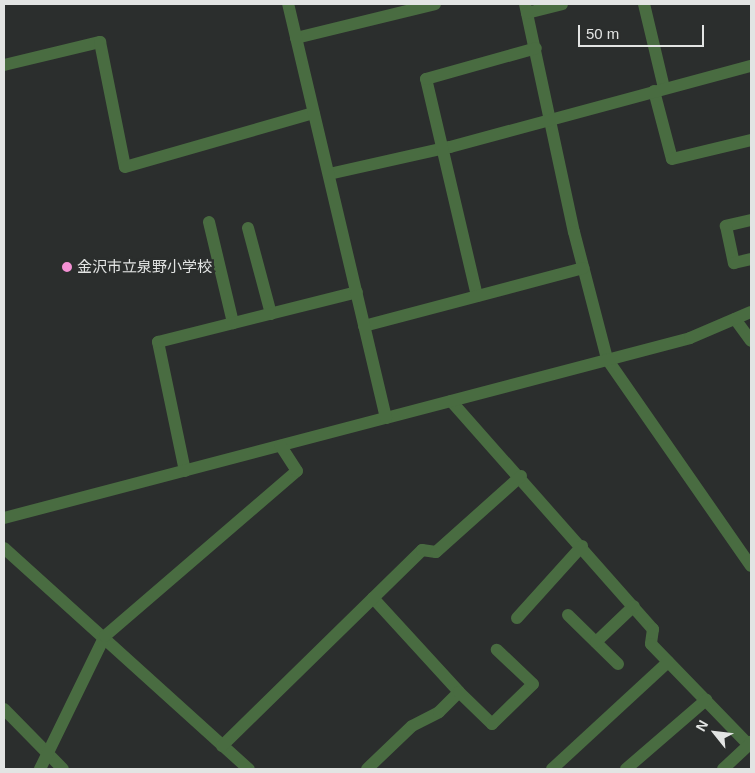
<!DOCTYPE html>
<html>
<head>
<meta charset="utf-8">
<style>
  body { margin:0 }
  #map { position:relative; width:755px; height:773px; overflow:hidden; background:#2b2e2d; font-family:Helvetica,"Noto Sans JP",sans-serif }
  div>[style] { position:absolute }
  .minor>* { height:12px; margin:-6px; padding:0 6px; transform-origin:6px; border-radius:6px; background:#496c41 }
  .dots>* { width:14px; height:14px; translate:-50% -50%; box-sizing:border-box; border:2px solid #2b2e2d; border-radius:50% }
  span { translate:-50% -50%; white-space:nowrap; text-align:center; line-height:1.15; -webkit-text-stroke:5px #2b2e2d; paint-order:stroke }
  .poi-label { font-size:15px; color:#e2e4e3 }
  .left { translate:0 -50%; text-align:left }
  .frame { position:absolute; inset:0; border:5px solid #e2e4e3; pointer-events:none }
  .north { position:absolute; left:690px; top:708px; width:50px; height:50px; -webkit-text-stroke:4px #2b2e2d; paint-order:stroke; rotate:299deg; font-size:14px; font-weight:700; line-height:20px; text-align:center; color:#e2e4e3 }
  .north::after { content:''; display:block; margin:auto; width:18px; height:22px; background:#e2e4e3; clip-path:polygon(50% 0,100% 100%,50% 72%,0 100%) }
  .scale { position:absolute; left:578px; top:25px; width:126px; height:22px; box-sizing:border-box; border:2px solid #e2e4e3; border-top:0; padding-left:6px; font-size:15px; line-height:18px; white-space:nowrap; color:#e2e4e3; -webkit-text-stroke:4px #2b2e2d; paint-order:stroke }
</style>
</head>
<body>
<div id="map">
  <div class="minor">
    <div style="left:525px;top:4px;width:233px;rotate:77.9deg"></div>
    <div style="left:574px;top:232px;width:131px;rotate:75.4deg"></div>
    <div style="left:607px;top:359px;width:252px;rotate:55.2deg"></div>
    <div style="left:644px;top:4px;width:86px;rotate:76.6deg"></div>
    <div style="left:527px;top:13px;width:36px;rotate:-14deg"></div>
    <div style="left:296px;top:38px;width:143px;rotate:-13.7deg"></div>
    <div style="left:4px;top:65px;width:99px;rotate:-13.5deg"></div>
    <div style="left:100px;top:42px;width:127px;rotate:78.7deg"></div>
    <div style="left:125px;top:167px;width:196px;rotate:-16deg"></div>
    <div style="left:654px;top:91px;width:70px;rotate:75.2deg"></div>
    <div style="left:672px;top:159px;width:81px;rotate:-13.5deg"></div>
    <div style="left:329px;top:174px;width:124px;rotate:-12.6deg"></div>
    <div style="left:450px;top:147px;width:312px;rotate:-15.1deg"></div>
    <div style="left:751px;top:220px;width:26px;rotate:167deg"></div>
    <div style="left:726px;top:226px;width:38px;rotate:78deg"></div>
    <div style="left:734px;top:263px;width:17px;rotate:-13deg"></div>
    <div style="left:209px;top:222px;width:104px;rotate:76.6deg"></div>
    <div style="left:248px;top:228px;width:89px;rotate:75deg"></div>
    <div style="left:477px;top:296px;width:223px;rotate:-103.2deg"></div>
    <div style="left:426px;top:79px;width:114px;rotate:-15.7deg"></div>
    <div style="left:735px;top:319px;width:27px;rotate:54deg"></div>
    <div style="left:364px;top:326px;width:227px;rotate:-14.8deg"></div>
    <div style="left:451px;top:401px;width:305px;rotate:48.5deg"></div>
    <div style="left:653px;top:629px;width:15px;rotate:98deg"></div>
    <div style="left:651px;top:644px;width:141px;rotate:45.9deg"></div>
    <div style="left:749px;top:745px;width:4px;rotate:-56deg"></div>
    <div style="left:386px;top:418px;width:314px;rotate:-14.7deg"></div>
    <div style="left:690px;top:338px;width:66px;rotate:-23.1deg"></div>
    <div style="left:185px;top:471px;width:132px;rotate:-101.8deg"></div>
    <div style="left:158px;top:342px;width:205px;rotate:-14.1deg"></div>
    <div style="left:4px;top:518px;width:395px;rotate:-14.7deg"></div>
    <div style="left:386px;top:418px;width:425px;rotate:-103.3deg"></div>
    <div style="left:4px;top:548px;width:330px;rotate:42.1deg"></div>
    <div style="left:373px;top:598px;width:127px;rotate:47.5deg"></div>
    <div style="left:568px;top:615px;width:70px;rotate:44.4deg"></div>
    <div style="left:517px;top:618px;width:97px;rotate:-47.9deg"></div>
    <div style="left:596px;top:642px;width:52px;rotate:-43.5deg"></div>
    <div style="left:4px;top:709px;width:84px;rotate:45.5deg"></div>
    <div style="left:222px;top:746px;width:280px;rotate:-44.4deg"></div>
    <div style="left:422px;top:550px;width:14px;rotate:8deg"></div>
    <div style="left:436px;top:552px;width:114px;rotate:-41.8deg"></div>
    <div style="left:40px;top:769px;width:148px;rotate:-64deg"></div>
    <div style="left:105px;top:636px;width:253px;rotate:-40.7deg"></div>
    <div style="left:297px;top:471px;width:30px;rotate:-123deg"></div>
    <div style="left:367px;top:769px;width:62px;rotate:-43.7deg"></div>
    <div style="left:412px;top:726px;width:30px;rotate:-27deg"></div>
    <div style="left:439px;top:712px;width:28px;rotate:-45deg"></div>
    <div style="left:459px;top:692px;width:46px;rotate:44.1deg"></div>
    <div style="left:492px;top:724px;width:57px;rotate:-44.3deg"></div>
    <div style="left:533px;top:684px;width:50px;rotate:-136.6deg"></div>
    <div style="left:552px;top:769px;width:158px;rotate:-42.7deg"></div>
    <div style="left:626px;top:769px;width:106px;rotate:-40.8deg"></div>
    <div style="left:723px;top:769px;width:35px;rotate:-43deg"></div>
  </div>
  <div class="dots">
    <div style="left:67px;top:267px;background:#f491d4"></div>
  </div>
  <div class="poi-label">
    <span class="left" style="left:77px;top:267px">金沢市立泉野小学校</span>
  </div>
  <div class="frame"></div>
  <div class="north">N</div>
  <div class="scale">50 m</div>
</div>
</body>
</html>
